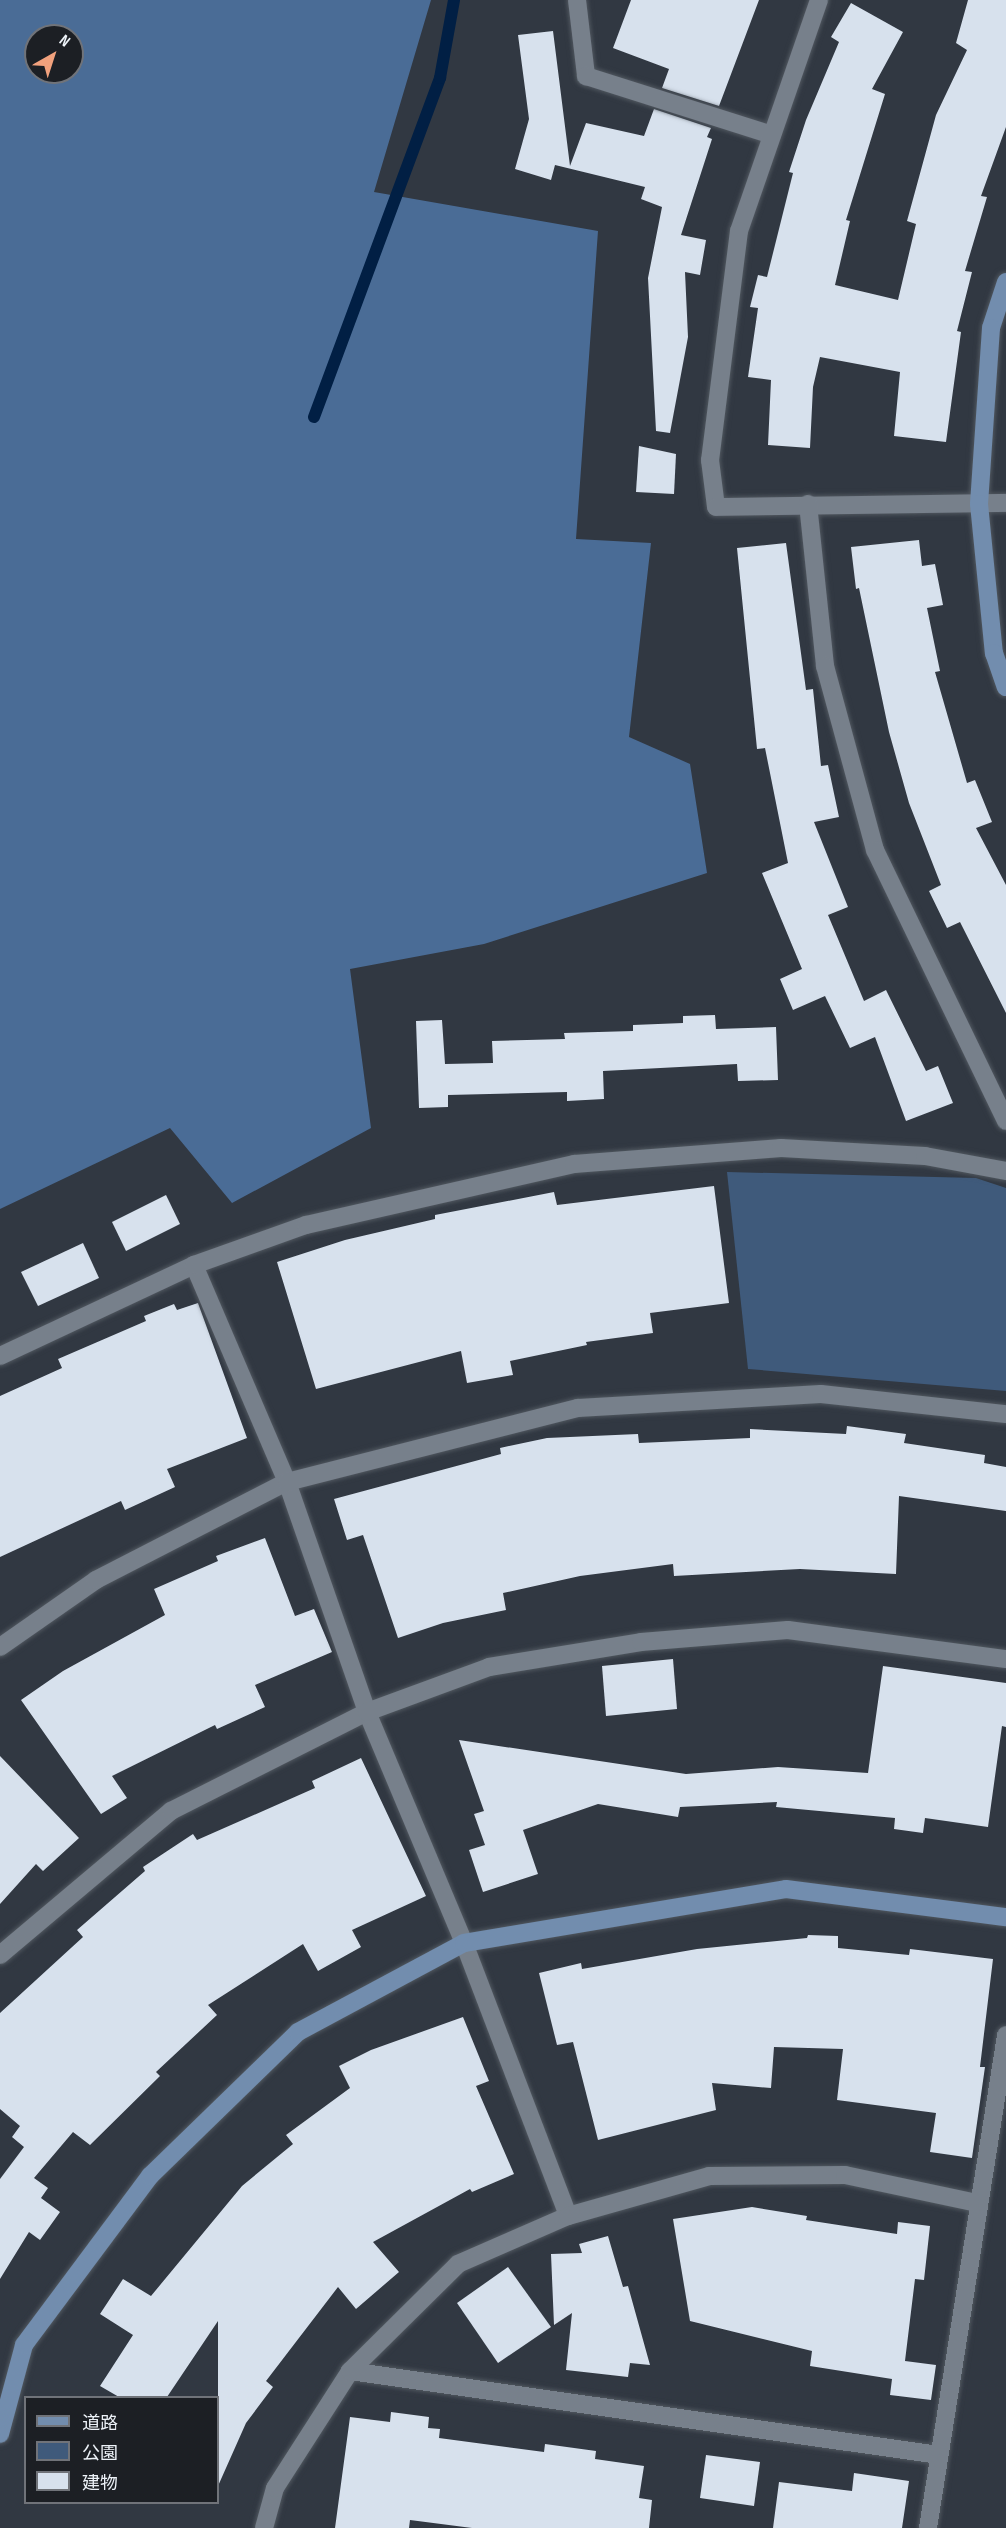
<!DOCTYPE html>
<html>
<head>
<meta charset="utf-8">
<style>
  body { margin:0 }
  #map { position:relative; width:1006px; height:2528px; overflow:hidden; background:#313842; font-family:"Sofia Sans Condensed","Noto Sans JP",sans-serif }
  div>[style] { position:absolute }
  .green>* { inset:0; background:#3f5a7b }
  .forest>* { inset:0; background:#4a6c96 }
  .stream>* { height:12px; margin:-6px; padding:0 6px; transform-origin:6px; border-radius:6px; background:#011f44 }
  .building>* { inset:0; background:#d7e1ed }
  .roads { filter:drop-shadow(0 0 2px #50575f) drop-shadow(0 0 2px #50575f) }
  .street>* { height:18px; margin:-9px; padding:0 9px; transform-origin:9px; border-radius:9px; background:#77808b }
  .secondary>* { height:18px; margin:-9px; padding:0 9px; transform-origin:9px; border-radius:9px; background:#728dae }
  span { translate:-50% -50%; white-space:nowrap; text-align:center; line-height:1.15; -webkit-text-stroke:6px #1c1f24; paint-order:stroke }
  .legend { position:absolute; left:24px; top:2396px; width:195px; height:108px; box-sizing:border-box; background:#1c1f24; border:2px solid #707379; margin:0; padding:8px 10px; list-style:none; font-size:18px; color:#edf2f8 }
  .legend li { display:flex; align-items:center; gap:12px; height:30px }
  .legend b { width:30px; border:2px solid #707379 }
  .north { position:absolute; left:24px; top:24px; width:60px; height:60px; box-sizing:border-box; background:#1c1f24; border:2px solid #707379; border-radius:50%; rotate:39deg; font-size:16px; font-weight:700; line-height:24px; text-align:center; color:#edf2f8 }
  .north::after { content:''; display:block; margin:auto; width:21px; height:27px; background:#f1a17d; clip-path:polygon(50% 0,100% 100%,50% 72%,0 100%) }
</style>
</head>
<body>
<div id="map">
  <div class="green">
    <div style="clip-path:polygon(727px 1172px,976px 1178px,1006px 1188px,1006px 1391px,748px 1369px)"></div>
  </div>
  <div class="forest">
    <div style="clip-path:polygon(evenodd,0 0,431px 0,374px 192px,598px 231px,576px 539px,651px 543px,629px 737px,690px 764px,707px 873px,484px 944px,350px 969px,371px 1128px,232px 1203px,170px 1128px,0 1209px,0 0,36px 36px,72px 36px,72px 72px,36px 72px,36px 36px)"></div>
  </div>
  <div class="stream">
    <div style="left:314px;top:417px;width:362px;rotate:-69.6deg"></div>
    <div style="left:440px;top:78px;width:79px;rotate:-79.8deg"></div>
  </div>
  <div class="building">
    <div style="clip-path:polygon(631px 0,759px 0,719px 106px,662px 88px,669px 69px,613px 48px)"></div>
    <div style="clip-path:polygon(968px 0,1006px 0,1006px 127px,981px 196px,987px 197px,965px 271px,972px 272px,957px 331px,961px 332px,946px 442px,894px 436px,900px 372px,820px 357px,813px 387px,810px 448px,768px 445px,771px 380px,748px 377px,758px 308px,750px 307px,758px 275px,767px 277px,793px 173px,789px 172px,806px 120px,839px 42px,831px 37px,851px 3px,903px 32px,872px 89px,885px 94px,846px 220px,850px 221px,835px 285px,898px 300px,916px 224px,907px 221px,936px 115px,967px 50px,956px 43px)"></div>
    <div style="clip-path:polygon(553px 31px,570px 166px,586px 123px,644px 136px,654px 109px,711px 128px,707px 137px,712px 139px,681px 235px,706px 240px,700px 275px,685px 272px,688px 337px,670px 433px,656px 431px,648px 278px,662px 207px,641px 199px,645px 187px,555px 165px,551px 180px,515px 169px,529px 119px,518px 35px)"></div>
    <div style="clip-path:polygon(639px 446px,676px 454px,674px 494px,636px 492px)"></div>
    <div style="clip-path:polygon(919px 540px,922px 566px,935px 564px,943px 605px,927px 608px,940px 671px,935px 672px,967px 783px,975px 780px,992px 822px,976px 828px,1006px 885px,1006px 1013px,960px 922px,947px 928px,929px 891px,941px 885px,909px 803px,889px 732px,859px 588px,856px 589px,851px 547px)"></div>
    <div style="clip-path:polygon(786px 543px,806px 690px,813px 689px,821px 766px,828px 765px,839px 817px,814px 822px,848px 907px,828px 915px,864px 1001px,886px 990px,926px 1071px,938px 1066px,953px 1103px,906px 1121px,875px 1037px,850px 1048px,825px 996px,793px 1010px,780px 979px,802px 969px,762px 873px,788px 863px,765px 748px,757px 749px,737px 548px)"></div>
    <div style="clip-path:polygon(715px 1015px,716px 1029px,776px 1027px,778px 1080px,738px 1081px,737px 1064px,603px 1071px,604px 1099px,567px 1101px,567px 1092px,448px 1095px,448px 1107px,419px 1108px,416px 1021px,442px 1020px,445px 1064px,493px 1063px,492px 1041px,565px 1039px,564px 1033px,633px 1031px,633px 1025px,683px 1023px,683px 1016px)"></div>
    <div style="clip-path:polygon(714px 1186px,729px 1303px,650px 1313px,653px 1333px,586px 1342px,587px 1345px,510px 1361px,513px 1375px,467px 1383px,461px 1351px,316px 1389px,277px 1262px,345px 1240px,435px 1219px,435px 1215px,554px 1192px,557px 1205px)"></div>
    <div style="clip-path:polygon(166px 1195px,180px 1224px,126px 1251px,112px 1222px)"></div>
    <div style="clip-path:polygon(83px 1243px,99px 1278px,38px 1306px,21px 1272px)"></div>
    <div style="clip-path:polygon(198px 1303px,247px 1438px,167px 1469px,175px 1487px,125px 1510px,121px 1501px,0 1557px,0 1396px,62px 1368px,58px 1359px,146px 1321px,144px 1316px,174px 1304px,177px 1310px)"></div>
    <div style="clip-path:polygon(847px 1426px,906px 1434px,904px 1443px,985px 1455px,984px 1463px,1006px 1467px,1006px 1511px,899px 1496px,896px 1574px,800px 1569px,674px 1576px,673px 1564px,580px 1576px,503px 1593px,506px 1610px,443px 1623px,398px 1638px,363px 1535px,347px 1540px,334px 1499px,501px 1454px,500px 1448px,547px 1438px,638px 1434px,639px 1443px,750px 1438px,750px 1429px,846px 1434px)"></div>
    <div style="clip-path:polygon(265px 1538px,295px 1616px,314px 1609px,332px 1652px,255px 1685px,265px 1707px,217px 1729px,215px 1725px,112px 1776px,127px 1798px,101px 1814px,21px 1700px,63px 1671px,165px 1615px,154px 1589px,218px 1561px,216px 1556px)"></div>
    <div style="clip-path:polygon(673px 1659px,677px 1709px,606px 1716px,602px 1666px)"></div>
    <div style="clip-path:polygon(883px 1666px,1006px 1683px,1006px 1727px,1002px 1726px,988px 1827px,925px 1818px,923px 1833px,894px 1829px,895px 1818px,776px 1807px,777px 1802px,680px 1807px,678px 1817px,598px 1804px,523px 1830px,538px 1874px,483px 1892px,469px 1850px,485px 1845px,474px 1814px,484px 1811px,459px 1740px,686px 1774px,778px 1767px,868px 1773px)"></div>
    <div style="clip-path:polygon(0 1756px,79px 1838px,43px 1871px,36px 1864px,0 1904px)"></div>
    <div style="clip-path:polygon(361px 1758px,426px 1896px,352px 1930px,361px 1947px,318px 1971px,303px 1944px,208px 2005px,217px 2015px,156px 2072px,160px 2076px,90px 2145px,73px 2132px,34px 2178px,48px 2188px,41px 2198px,60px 2212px,40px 2240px,29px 2232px,0 2279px,0 2179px,24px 2147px,12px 2137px,20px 2126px,0 2109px,0 2013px,83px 1937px,77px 1930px,145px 1871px,143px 1867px,193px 1834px,197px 1840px,315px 1788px,312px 1781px)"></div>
    <div style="clip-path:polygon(808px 1935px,838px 1936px,838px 1948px,909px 1955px,910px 1949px,993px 1959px,980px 2067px,985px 2067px,972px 2158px,930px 2152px,936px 2113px,837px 2100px,843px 2049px,774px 2047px,771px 2088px,712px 2083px,716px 2110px,598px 2140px,573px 2042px,557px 2045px,539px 1973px,581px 1963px,582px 1969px,697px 1949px,807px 1938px)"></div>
    <div style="clip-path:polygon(463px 2017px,489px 2081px,476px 2086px,514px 2174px,472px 2192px,470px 2189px,373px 2242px,399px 2272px,356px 2309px,338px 2287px,266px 2381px,273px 2387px,246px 2423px,218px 2486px,218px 2321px,167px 2397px,119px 2397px,100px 2386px,133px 2335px,100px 2314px,123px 2279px,151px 2296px,242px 2186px,293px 2144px,286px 2135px,350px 2088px,339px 2066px,371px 2050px)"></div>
    <div style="clip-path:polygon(752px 2207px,807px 2216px,806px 2220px,897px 2234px,898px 2222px,930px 2226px,924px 2280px,915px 2279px,905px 2361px,936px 2365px,931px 2400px,890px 2395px,892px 2379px,810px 2366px,812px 2351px,690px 2321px,673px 2219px)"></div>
    <div style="clip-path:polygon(608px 2236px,623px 2287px,628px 2286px,650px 2365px,630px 2363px,628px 2377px,566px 2370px,572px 2313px,554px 2325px,551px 2254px,582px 2253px,579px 2244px)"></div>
    <div style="clip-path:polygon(508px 2267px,551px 2327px,498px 2363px,457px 2303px)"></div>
    <div style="clip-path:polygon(391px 2412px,429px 2417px,428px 2428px,440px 2429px,439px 2438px,544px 2452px,545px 2444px,596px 2451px,595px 2459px,644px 2466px,639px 2498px,652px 2500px,649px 2528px,472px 2528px,410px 2520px,409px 2528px,335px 2528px,350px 2417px,390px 2422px)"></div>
    <div style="clip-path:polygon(706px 2455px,760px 2462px,754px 2506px,700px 2498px)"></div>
    <div style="clip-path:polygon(854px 2473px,909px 2481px,902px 2528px,773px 2528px,779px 2482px,852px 2491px)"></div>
  </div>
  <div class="roads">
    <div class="street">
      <div style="left:577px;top:0;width:77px;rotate:83.2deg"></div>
      <div style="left:586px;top:76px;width:195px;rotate:17.6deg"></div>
      <div style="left:819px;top:0;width:244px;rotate:109.1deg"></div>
      <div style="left:739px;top:231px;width:231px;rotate:97.2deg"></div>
      <div style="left:710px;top:460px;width:47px;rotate:82.7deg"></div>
      <div style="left:716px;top:507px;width:290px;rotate:-0.8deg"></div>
      <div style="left:808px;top:504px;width:163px;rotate:84deg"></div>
      <div style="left:825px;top:666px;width:191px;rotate:74.8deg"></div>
      <div style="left:875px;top:850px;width:301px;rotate:64.2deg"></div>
      <div style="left:194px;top:1265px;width:236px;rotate:66.8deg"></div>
      <div style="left:287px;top:1482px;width:244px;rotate:70.8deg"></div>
      <div style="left:367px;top:1712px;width:251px;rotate:67.2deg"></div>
      <div style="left:464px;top:1943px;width:292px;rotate:69.1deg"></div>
      <div style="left:0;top:1356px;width:214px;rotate:-25.1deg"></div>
      <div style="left:194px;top:1265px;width:119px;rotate:-19.7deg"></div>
      <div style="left:306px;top:1225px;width:275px;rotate:-12.8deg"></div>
      <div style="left:574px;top:1164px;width:208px;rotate:-4.4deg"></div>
      <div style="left:781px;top:1148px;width:144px;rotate:3.2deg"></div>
      <div style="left:925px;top:1156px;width:82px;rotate:10.5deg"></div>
      <div style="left:0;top:1647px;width:117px;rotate:-34.9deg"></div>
      <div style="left:96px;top:1580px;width:215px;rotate:-27.2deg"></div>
      <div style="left:287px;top:1482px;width:300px;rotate:-14.3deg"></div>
      <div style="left:578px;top:1408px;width:243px;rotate:-3.3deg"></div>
      <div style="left:821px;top:1394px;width:186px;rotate:6.2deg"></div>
      <div style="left:0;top:1955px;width:224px;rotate:-40.1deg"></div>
      <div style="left:171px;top:1811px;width:220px;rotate:-26.8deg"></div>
      <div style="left:367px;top:1712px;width:130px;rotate:-20.2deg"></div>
      <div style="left:489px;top:1667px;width:154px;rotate:-9.3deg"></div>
      <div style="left:641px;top:1642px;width:147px;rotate:-4.7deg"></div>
      <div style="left:788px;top:1630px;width:220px;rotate:7.6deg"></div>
      <div style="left:350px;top:2371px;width:595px;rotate:8.12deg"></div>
      <div style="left:264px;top:2528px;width:41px;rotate:-74.6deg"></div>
      <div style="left:275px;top:2488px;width:139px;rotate:-57.3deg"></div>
      <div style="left:350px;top:2371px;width:152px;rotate:-44.7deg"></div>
      <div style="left:458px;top:2264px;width:120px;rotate:-23.6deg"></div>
      <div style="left:568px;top:2216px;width:147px;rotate:-15.8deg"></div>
      <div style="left:709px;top:2176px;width:136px;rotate:-0.4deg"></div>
      <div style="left:845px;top:2175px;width:135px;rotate:12deg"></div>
      <div style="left:928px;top:2528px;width:499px;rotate:-81deg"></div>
    </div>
    <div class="secondary">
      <div style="left:1006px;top:282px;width:48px;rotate:108.1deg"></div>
      <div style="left:991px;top:328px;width:176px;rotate:93.9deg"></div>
      <div style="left:979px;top:504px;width:150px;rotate:84.3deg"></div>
      <div style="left:994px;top:653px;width:36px;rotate:71deg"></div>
      <div style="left:0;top:2434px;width:92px;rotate:-74.9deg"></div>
      <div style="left:24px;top:2345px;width:211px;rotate:-53.3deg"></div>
      <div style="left:150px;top:2176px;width:206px;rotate:-44.2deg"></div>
      <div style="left:298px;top:2032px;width:188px;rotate:-28.2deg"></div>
      <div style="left:464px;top:1943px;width:326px;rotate:-9.5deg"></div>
      <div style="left:786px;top:1889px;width:222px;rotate:7.3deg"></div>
    </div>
  </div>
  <ul class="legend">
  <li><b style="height:8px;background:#728dae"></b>道路</li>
  <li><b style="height:16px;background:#3f5a7b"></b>公園</li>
  <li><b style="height:16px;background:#d7e1ed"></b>建物</li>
  </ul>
  <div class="north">N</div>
</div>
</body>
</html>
